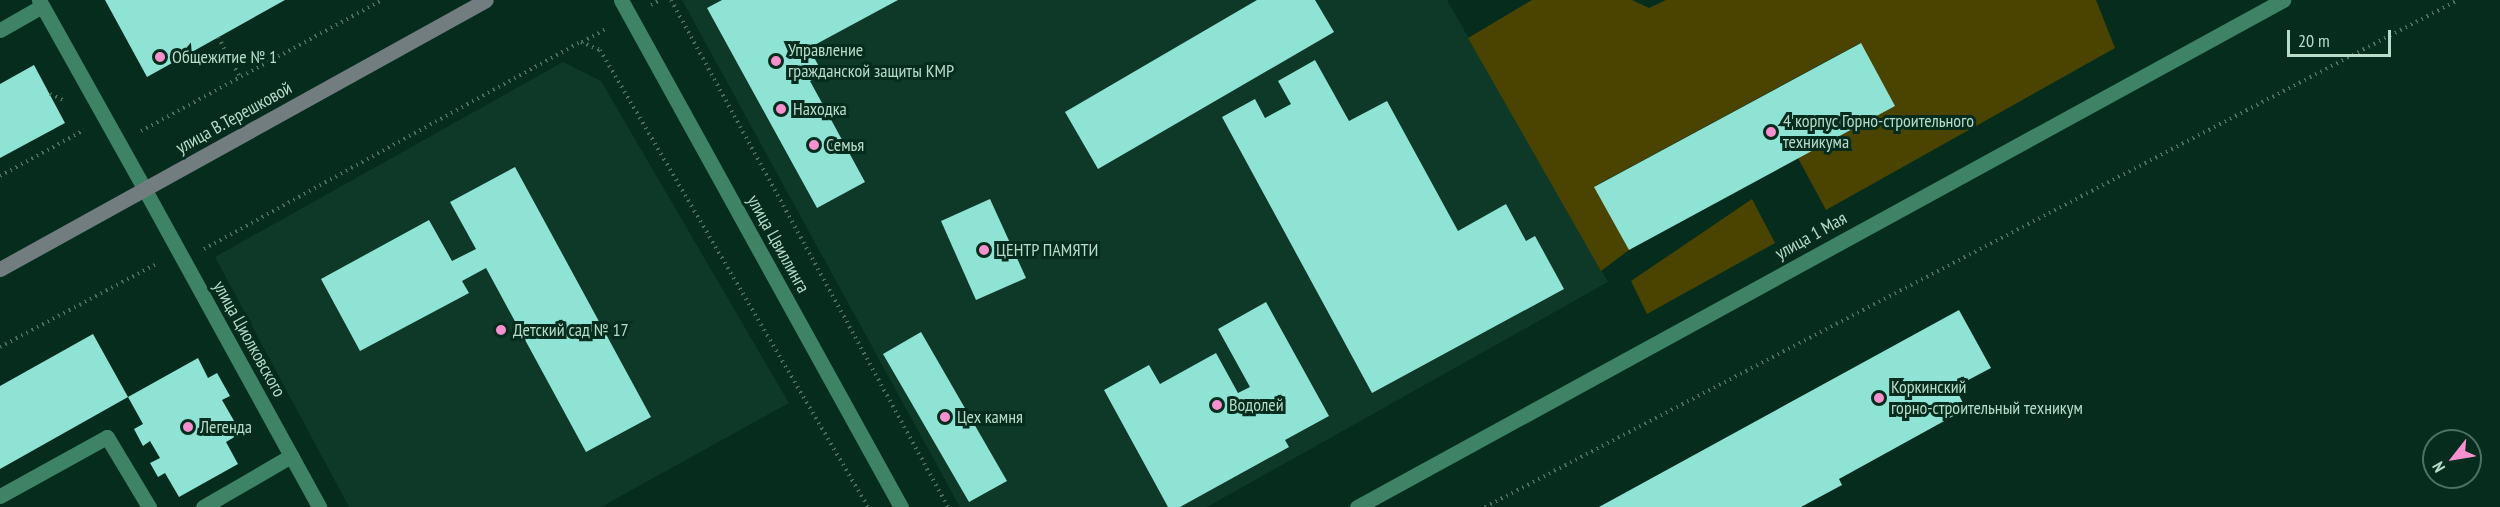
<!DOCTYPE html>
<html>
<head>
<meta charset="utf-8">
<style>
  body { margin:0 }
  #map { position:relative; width:2500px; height:507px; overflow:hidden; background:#052c1d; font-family:"PT Sans Narrow",sans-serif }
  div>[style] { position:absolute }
  .built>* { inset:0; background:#0e3928 }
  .green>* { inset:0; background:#4b4400 }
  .building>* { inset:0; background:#8fe3d5 }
  .path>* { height:4px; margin-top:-2px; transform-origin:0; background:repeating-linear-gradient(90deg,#4c7161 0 1.5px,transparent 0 6px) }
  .service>* { height:15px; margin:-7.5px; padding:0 7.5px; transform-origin:7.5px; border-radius:7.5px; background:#3e8365 }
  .minor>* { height:15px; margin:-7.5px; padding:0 7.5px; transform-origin:7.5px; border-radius:7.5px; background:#3e8365 }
  .tertiary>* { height:15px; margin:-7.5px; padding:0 7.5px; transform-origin:7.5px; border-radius:7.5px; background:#3e8365 }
  .secondary>* { height:15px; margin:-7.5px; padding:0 7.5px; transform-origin:7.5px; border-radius:7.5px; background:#727d80 }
  .dots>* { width:16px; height:16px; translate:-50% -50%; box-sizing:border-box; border:3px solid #052c1d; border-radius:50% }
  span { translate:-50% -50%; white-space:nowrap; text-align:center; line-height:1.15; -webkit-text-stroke:6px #052c1d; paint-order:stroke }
  .poi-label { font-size:18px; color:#b9dbca }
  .left { translate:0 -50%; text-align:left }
  .street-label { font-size:18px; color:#b9dbca }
  .north { position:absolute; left:2422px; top:429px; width:60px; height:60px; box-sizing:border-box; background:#052c1d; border:2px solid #4d7262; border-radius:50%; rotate:239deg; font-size:16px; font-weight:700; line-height:24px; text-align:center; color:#b9dbca }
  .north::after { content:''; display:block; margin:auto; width:21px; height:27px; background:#f690cf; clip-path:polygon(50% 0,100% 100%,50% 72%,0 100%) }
  .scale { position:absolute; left:2287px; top:30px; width:104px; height:27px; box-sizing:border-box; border:3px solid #b9dbca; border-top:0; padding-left:8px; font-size:18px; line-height:21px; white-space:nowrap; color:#b9dbca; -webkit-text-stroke:4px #052c1d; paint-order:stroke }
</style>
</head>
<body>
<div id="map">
  <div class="built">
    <div style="clip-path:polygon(682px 0,1447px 0,1608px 282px,1207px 507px,960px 507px)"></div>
    <div style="clip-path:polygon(563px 62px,601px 81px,789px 403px,601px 507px,349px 507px,215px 257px)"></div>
  </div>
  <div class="green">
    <div style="clip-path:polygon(1532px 0,1632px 0,1649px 8px,1666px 0,2096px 0,2115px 48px,1826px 210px,1798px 158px,1894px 106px,1860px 43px,1595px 186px,1629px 250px,1601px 271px,1468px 38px)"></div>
    <div style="clip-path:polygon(1752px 199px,1775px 243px,1647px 314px,1631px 281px)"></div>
  </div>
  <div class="building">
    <div style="clip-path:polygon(105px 0,285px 0,147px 77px)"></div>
    <div style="clip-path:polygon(722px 0,898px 0,809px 48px,823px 74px,810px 81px,865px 182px,817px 208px,707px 8px)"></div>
    <div style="clip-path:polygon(1257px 0,1315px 0,1334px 32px,1098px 169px,1065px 112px)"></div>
    <div style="clip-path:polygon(1861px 43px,1895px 106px,1629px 250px,1594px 187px)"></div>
    <div style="clip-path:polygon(1315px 60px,1349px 121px,1387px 101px,1458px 231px,1506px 204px,1526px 241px,1535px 236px,1564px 289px,1372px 393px,1222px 117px,1255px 99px,1265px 118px,1291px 104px,1278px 81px)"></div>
    <div style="clip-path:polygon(34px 65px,65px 123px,0 158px,0 84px)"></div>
    <div style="clip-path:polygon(515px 167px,651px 417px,586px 452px,486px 268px,462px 281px,469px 293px,360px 351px,321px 279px,429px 220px,452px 261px,476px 249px,450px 202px)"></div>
    <div style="clip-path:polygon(990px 199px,1026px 278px,976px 300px,941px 221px)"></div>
    <div style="clip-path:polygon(1266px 302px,1329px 416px,1285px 440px,1289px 447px,1180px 507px,1168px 507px,1104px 390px,1149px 365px,1160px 384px,1216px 353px,1238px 393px,1250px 387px,1218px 329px)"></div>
    <div style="clip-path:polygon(1959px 310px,1991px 368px,1955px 387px,1966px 409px,1839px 479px,1842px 485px,1801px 507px,1599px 507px)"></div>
    <div style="clip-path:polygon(921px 332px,1007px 481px,969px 502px,883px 354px)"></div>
    <div style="clip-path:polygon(93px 334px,128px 397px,198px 358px,208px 378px,217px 373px,230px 396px,222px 400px,241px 433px,226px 442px,238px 464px,179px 497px,165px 473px,158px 477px,150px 463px,160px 458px,150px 441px,143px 446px,134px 429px,143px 424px,128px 397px,0 469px,0 386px)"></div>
  </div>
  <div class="path">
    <div style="left:671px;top:0;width:578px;rotate:61.35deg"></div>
    <div style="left:651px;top:5px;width:10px;rotate:-29deg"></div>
    <div style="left:218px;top:37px;width:46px;rotate:61.2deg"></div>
    <div style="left:582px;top:42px;width:29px;rotate:-29deg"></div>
    <div style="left:50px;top:94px;width:14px;rotate:25deg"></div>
    <div style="left:141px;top:131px;width:274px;rotate:-28.5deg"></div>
    <div style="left:0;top:176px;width:96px;rotate:-28.7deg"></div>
    <div style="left:204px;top:249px;width:430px;rotate:-28.8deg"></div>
    <div style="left:581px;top:42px;width:21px;rotate:23deg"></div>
    <div style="left:600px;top:50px;width:530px;rotate:59.61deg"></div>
    <div style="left:0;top:347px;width:179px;rotate:-28deg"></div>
    <div style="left:1485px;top:507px;width:1097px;rotate:-27.52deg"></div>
  </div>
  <div class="service">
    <div style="left:39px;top:0;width:218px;rotate:60.8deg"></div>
    <div style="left:0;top:30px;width:48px;rotate:-29.7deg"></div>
    <div style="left:0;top:496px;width:122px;rotate:-28.9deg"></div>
    <div style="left:107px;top:437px;width:82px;rotate:59deg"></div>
    <div style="left:203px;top:507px;width:102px;rotate:-30.1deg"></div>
  </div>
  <div class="minor">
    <div style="left:145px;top:190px;width:362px;rotate:61.2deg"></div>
    <div style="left:1357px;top:507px;width:1056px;rotate:-28.7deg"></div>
  </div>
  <div class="tertiary">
    <div style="left:621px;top:0;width:579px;rotate:61.09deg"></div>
  </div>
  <div class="secondary">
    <div style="left:0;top:269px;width:555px;rotate:-28.96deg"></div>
  </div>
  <div class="dots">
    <div style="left:160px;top:57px;background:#f690cf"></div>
    <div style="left:776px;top:61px;background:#f690cf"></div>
    <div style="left:781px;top:109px;background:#f690cf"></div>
    <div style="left:1771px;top:132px;background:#f690cf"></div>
    <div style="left:814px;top:145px;background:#f690cf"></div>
    <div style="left:984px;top:250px;background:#f690cf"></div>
    <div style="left:501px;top:330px;background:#f690cf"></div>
    <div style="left:1879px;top:398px;background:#f690cf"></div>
    <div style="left:1217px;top:405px;background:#f690cf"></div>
    <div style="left:945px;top:417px;background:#f690cf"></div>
    <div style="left:188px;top:427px;background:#f690cf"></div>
  </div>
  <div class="poi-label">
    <span class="left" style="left:788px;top:61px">Управление<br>гражданской защиты КМР</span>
    <span class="left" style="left:172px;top:57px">Общежитие № 1</span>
    <span class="left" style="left:793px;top:109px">Находка</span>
    <span class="left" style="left:1783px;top:132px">4 корпус Горно-строительного<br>техникума</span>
    <span class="left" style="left:826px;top:145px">Семья</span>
    <span class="left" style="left:996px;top:250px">ЦЕНТР ПАМЯТИ</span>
    <span class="left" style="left:513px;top:330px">Детский сад № 17</span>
    <span class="left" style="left:1891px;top:398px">Коркинский<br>горно-строительный техникум</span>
    <span class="left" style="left:1229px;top:405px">Водолей</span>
    <span class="left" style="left:957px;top:417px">Цех камня</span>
    <span class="left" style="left:200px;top:427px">Легенда</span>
  </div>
  <div class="street-label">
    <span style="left:234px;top:118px;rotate:-29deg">улица В.Терешковой</span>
    <span style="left:1811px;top:236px;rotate:-29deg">улица 1 Мая</span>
    <span style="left:778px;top:244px;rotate:61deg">улица Цвиллинга</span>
    <span style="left:249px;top:339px;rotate:61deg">улица Циолковского</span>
  </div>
  <div class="north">N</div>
  <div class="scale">20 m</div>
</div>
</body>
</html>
